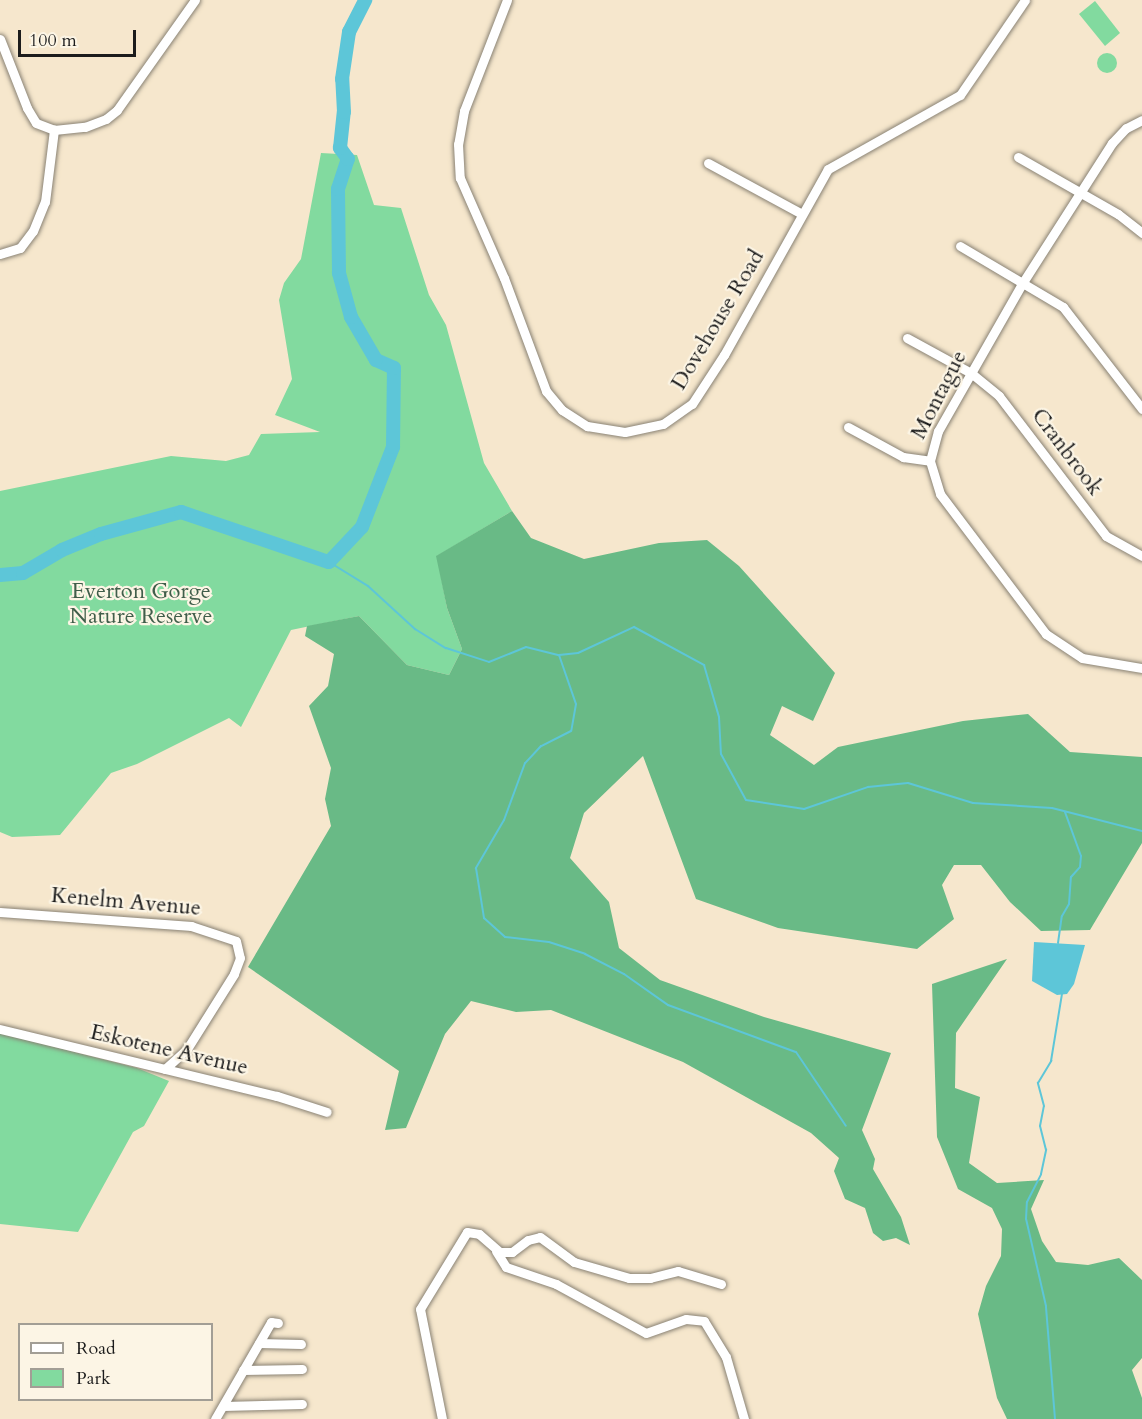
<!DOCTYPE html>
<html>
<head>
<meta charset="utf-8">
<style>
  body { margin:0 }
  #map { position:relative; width:1142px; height:1419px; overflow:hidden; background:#f6e7cd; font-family:Cardo,serif }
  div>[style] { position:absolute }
  .green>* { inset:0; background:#82da9f }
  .round { border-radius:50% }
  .forest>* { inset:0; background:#69ba86 }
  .water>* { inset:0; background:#5dc6d8 }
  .stream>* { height:2px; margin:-1px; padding:0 1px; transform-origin:1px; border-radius:1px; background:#5dc6d8 }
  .river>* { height:14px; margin:-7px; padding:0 7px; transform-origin:7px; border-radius:7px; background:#5dc6d8 }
  .roads { filter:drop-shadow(0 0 2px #898274) drop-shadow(0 0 2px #898274) }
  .minor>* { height:9px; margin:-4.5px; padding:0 4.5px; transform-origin:4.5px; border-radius:4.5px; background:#fff }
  span { translate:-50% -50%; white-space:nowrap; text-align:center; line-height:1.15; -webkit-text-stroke:4.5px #fcf5e5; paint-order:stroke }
  .street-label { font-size:22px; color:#1c1c1c }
  .park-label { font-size:22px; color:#405e4a }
  .legend { position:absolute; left:18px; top:1323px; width:195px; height:78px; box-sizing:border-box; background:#fcf5e5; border:2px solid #a29e95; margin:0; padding:8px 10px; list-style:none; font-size:18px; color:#1c1c1c }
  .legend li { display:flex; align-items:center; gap:12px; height:30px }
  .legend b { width:30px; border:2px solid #a29e95 }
  .scale { position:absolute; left:18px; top:30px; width:118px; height:27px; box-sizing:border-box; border:3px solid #1c1c1c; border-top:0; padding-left:8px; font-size:18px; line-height:21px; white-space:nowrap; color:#1c1c1c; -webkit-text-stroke:4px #fcf5e5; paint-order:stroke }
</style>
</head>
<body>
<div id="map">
  <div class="green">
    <div style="clip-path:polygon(1095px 1px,1120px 33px,1105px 46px,1079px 14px)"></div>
    <div class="round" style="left:1097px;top:53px;width:20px;height:20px"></div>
    <div style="clip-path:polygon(321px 153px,357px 155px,374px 205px,401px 208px,429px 295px,446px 325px,484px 463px,512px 511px,437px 556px,447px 608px,462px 649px,449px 675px,407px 665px,359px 616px,291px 630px,241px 727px,229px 718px,137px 764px,111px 773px,60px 835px,12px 837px,0 832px,0 491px,171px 456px,226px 461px,249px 455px,261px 434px,320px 432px,275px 415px,292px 379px,279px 300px,284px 283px,301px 259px)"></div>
    <div style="clip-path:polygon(0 1033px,137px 1068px,169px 1081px,144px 1126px,133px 1132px,78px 1232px,0 1224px)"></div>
  </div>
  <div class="forest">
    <div style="clip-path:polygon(512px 511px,531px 538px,584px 559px,659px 543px,707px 540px,739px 566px,835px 673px,813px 721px,782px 706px,770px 735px,814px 765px,838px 747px,963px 721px,1028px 714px,1070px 752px,1142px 757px,1142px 843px,1090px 930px,1041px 931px,1010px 902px,981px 865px,954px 865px,942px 885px,954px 919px,917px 949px,778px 928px,696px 899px,643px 756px,584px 813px,570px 858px,609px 902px,619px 948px,660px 980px,764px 1017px,891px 1053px,862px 1130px,875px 1159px,873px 1169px,901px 1217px,910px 1245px,896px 1238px,883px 1241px,873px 1233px,865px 1208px,845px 1199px,834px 1171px,839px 1158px,811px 1133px,683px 1062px,551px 1010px,516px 1012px,471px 1001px,445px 1034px,406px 1128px,385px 1130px,399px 1071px,248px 967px,331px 826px,325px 799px,331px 768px,309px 706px,328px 686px,334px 654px,305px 636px,307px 626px,359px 616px,407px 665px,449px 675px,462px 649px,447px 608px,436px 556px)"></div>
    <div style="clip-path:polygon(1007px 959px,956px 1033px,955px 1088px,980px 1097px,969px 1163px,997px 1183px,1044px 1180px,1031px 1209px,1042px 1241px,1056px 1262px,1088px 1265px,1119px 1258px,1142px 1280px,1142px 1358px,1132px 1370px,1142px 1398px,1142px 1419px,1007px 1419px,997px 1398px,978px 1314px,986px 1286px,1001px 1256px,1002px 1229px,992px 1208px,958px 1189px,937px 1137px,932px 984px)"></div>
  </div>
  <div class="water">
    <div style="clip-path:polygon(1034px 942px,1085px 945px,1074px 984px,1067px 994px,1057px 995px,1032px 981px)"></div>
  </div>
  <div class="stream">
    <div style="left:329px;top:562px;width:46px;rotate:31.6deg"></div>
    <div style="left:368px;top:586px;width:64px;rotate:42.5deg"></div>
    <div style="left:415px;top:629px;width:36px;rotate:32deg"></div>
    <div style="left:446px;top:648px;width:45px;rotate:18deg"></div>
    <div style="left:489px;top:662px;width:40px;rotate:-22deg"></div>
    <div style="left:526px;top:647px;width:34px;rotate:14deg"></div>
    <div style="left:559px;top:655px;width:19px;rotate:-6deg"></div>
    <div style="left:578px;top:653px;width:62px;rotate:-24.9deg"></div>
    <div style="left:634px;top:627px;width:80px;rotate:28.5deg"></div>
    <div style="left:704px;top:665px;width:54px;rotate:73.9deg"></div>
    <div style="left:719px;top:717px;width:37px;rotate:87deg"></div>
    <div style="left:721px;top:754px;width:52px;rotate:61.5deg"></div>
    <div style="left:746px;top:800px;width:59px;rotate:8.8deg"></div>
    <div style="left:804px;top:809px;width:68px;rotate:-19deg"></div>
    <div style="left:868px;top:787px;width:40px;rotate:-5.7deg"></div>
    <div style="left:908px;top:783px;width:68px;rotate:17.1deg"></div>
    <div style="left:973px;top:803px;width:79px;rotate:3.6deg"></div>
    <div style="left:1052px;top:808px;width:93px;rotate:14.3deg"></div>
    <div style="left:559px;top:655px;width:52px;rotate:70.9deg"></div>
    <div style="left:576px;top:704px;width:27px;rotate:100deg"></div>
    <div style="left:571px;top:731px;width:34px;rotate:153deg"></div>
    <div style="left:541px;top:746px;width:23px;rotate:133deg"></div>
    <div style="left:525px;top:763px;width:61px;rotate:110.2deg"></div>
    <div style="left:504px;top:820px;width:56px;rotate:120.3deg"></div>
    <div style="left:476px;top:868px;width:51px;rotate:80.9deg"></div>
    <div style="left:484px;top:918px;width:28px;rotate:42deg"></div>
    <div style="left:505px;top:937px;width:44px;rotate:6.5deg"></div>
    <div style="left:549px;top:942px;width:38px;rotate:18deg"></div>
    <div style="left:585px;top:954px;width:44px;rotate:27.1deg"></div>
    <div style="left:624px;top:974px;width:54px;rotate:35.2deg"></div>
    <div style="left:668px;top:1005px;width:136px;rotate:20.2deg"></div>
    <div style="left:796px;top:1052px;width:89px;rotate:56deg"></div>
    <div style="left:1058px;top:943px;width:27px;rotate:-82deg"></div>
    <div style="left:1062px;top:916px;width:14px;rotate:-60deg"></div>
    <div style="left:1069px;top:904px;width:27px;rotate:-86deg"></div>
    <div style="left:1071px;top:877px;width:13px;rotate:-48deg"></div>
    <div style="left:1080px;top:867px;width:11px;rotate:-85deg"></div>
    <div style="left:1081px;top:856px;width:47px;rotate:-110deg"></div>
    <div style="left:1055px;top:1419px;width:113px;rotate:-94.6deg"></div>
    <div style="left:1046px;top:1306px;width:89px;rotate:-102.9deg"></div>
    <div style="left:1026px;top:1219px;width:17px;rotate:-87deg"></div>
    <div style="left:1027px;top:1202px;width:31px;rotate:-63deg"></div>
    <div style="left:1041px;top:1174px;width:25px;rotate:-78deg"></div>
    <div style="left:1046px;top:1150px;width:25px;rotate:-104deg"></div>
    <div style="left:1040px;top:1126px;width:20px;rotate:-79deg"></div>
    <div style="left:1044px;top:1106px;width:24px;rotate:-105deg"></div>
    <div style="left:1038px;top:1083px;width:26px;rotate:-59deg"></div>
    <div style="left:1051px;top:1061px;width:68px;rotate:-80.7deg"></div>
  </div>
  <div class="river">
    <div style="left:0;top:575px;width:23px;rotate:-5deg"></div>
    <div style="left:23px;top:573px;width:45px;rotate:-30.5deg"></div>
    <div style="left:62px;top:550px;width:42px;rotate:-22.3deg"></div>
    <div style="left:101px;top:534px;width:83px;rotate:-15.4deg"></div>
    <div style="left:181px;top:512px;width:156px;rotate:18.7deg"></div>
    <div style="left:329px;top:562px;width:48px;rotate:-46.7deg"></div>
    <div style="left:362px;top:527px;width:86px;rotate:-68.8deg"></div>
    <div style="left:393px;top:447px;width:79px;rotate:-89.3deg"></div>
    <div style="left:394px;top:368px;width:20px;rotate:-156deg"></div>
    <div style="left:376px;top:360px;width:50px;rotate:-120.2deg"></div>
    <div style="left:351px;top:317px;width:46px;rotate:-105.3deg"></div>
    <div style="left:339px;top:273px;width:84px;rotate:-90.7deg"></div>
    <div style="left:338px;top:189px;width:32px;rotate:-72deg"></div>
    <div style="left:348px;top:159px;width:14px;rotate:-126deg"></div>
    <div style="left:340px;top:148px;width:36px;rotate:-84deg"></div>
    <div style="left:344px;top:112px;width:33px;rotate:-93deg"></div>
    <div style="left:342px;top:79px;width:48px;rotate:-81.5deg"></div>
    <div style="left:349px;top:32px;width:36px;rotate:-63deg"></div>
  </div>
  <div class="roads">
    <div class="minor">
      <div style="left:507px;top:0;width:119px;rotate:111.2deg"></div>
      <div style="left:464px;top:111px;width:34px;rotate:100deg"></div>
      <div style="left:458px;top:144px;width:34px;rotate:87deg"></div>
      <div style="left:460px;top:178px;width:109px;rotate:66.3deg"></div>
      <div style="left:504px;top:278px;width:121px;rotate:69.6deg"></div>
      <div style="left:546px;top:391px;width:25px;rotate:50deg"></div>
      <div style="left:562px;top:410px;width:30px;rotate:33deg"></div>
      <div style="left:587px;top:426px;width:38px;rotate:9deg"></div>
      <div style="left:625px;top:432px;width:39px;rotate:-12deg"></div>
      <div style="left:663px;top:424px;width:35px;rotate:-35deg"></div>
      <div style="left:692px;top:404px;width:59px;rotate:-56.9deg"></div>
      <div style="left:724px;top:355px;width:213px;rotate:-60.8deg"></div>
      <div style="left:828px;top:169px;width:151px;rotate:-29.3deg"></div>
      <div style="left:960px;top:95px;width:115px;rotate:-55.6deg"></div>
      <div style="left:0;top:39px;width:74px;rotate:68.6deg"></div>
      <div style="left:27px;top:108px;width:17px;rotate:59deg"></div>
      <div style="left:36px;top:123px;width:19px;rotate:21deg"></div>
      <div style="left:54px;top:130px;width:31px;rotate:-6deg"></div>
      <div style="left:85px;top:127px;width:22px;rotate:-21deg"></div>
      <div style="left:106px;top:119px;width:14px;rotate:-39deg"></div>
      <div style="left:117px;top:110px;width:135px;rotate:-54.7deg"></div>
      <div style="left:1142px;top:120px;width:18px;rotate:153deg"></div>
      <div style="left:1126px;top:128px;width:21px;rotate:133deg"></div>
      <div style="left:1112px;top:143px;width:165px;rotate:122.6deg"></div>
      <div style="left:1023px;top:282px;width:172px;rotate:119.7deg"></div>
      <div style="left:938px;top:431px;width:31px;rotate:105deg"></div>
      <div style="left:930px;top:461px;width:34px;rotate:73deg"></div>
      <div style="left:940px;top:494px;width:176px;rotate:52.9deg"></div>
      <div style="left:1046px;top:634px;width:43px;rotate:33.7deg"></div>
      <div style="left:1082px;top:658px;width:61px;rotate:9.5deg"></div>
      <div style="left:1018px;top:157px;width:115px;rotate:29.7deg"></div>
      <div style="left:1118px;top:214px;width:31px;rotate:38deg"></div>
      <div style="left:708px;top:163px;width:107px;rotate:28.5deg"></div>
      <div style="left:960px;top:246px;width:120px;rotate:30.6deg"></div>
      <div style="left:1063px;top:307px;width:129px;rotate:52.2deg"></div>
      <div style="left:0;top:254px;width:21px;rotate:-17deg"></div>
      <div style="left:20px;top:248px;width:21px;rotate:-53deg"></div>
      <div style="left:33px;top:231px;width:31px;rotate:-68deg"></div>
      <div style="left:45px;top:202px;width:73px;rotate:-82.9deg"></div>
      <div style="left:907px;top:338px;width:73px;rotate:28.7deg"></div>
      <div style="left:971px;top:373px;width:36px;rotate:39deg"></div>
      <div style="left:999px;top:396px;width:176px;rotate:52.6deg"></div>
      <div style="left:1106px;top:536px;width:41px;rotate:29.1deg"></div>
      <div style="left:848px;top:427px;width:63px;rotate:28.6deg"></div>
      <div style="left:903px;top:457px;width:27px;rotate:8deg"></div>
      <div style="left:0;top:912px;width:192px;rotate:4.2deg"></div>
      <div style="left:191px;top:926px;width:47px;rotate:18.4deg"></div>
      <div style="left:236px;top:941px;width:17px;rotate:77deg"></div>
      <div style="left:240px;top:958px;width:17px;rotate:111deg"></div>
      <div style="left:234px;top:974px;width:89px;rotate:122.1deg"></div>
      <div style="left:187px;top:1049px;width:30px;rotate:138deg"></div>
      <div style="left:0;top:1029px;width:285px;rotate:13.6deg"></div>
      <div style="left:277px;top:1096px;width:52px;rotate:17.7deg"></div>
      <div style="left:496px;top:1251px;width:19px;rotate:58deg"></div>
      <div style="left:506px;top:1267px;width:53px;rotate:18.8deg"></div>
      <div style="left:556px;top:1284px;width:102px;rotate:28.6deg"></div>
      <div style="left:646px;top:1333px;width:42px;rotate:-19.3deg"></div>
      <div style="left:686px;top:1319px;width:18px;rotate:6deg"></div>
      <div style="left:704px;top:1321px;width:42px;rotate:58.6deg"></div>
      <div style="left:726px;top:1357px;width:65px;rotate:73.8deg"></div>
      <div style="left:259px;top:1343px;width:42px;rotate:1.4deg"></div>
      <div style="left:243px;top:1370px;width:59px;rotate:-1deg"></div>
      <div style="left:223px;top:1406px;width:79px;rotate:-1.5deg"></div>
      <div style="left:215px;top:1419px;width:112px;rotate:-60deg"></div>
      <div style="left:271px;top:1322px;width:7px;rotate:8deg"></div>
      <div style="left:442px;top:1419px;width:112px;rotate:-101.3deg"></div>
      <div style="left:420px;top:1309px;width:90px;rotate:-58.6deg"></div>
      <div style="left:467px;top:1232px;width:12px;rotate:9deg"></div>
      <div style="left:479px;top:1234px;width:28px;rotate:41deg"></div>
      <div style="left:500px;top:1252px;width:12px"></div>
      <div style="left:512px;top:1252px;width:20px;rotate:-37deg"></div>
      <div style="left:528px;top:1240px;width:12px;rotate:-14deg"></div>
      <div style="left:540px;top:1237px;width:42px;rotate:36.3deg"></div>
      <div style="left:574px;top:1262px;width:57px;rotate:16.2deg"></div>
      <div style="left:629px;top:1278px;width:21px"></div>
      <div style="left:650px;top:1278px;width:29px;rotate:-14deg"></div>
      <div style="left:678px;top:1271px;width:45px;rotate:16.8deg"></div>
    </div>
  </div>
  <div class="street-label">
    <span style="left:718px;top:320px;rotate:-59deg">Dovehouse Road</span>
    <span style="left:939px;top:395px;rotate:-63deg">Montague</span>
    <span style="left:1067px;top:452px;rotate:53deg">Cranbrook</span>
    <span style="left:126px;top:902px;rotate:5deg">Kenelm Avenue</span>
    <span style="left:169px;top:1050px;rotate:13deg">Eskotene Avenue</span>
  </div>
  <div class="park-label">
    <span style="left:141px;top:604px">Everton Gorge<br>Nature Reserve</span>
  </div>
  <ul class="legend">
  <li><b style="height:8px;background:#fff"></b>Road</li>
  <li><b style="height:16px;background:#82da9f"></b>Park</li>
  </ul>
  <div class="scale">100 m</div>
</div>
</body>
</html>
